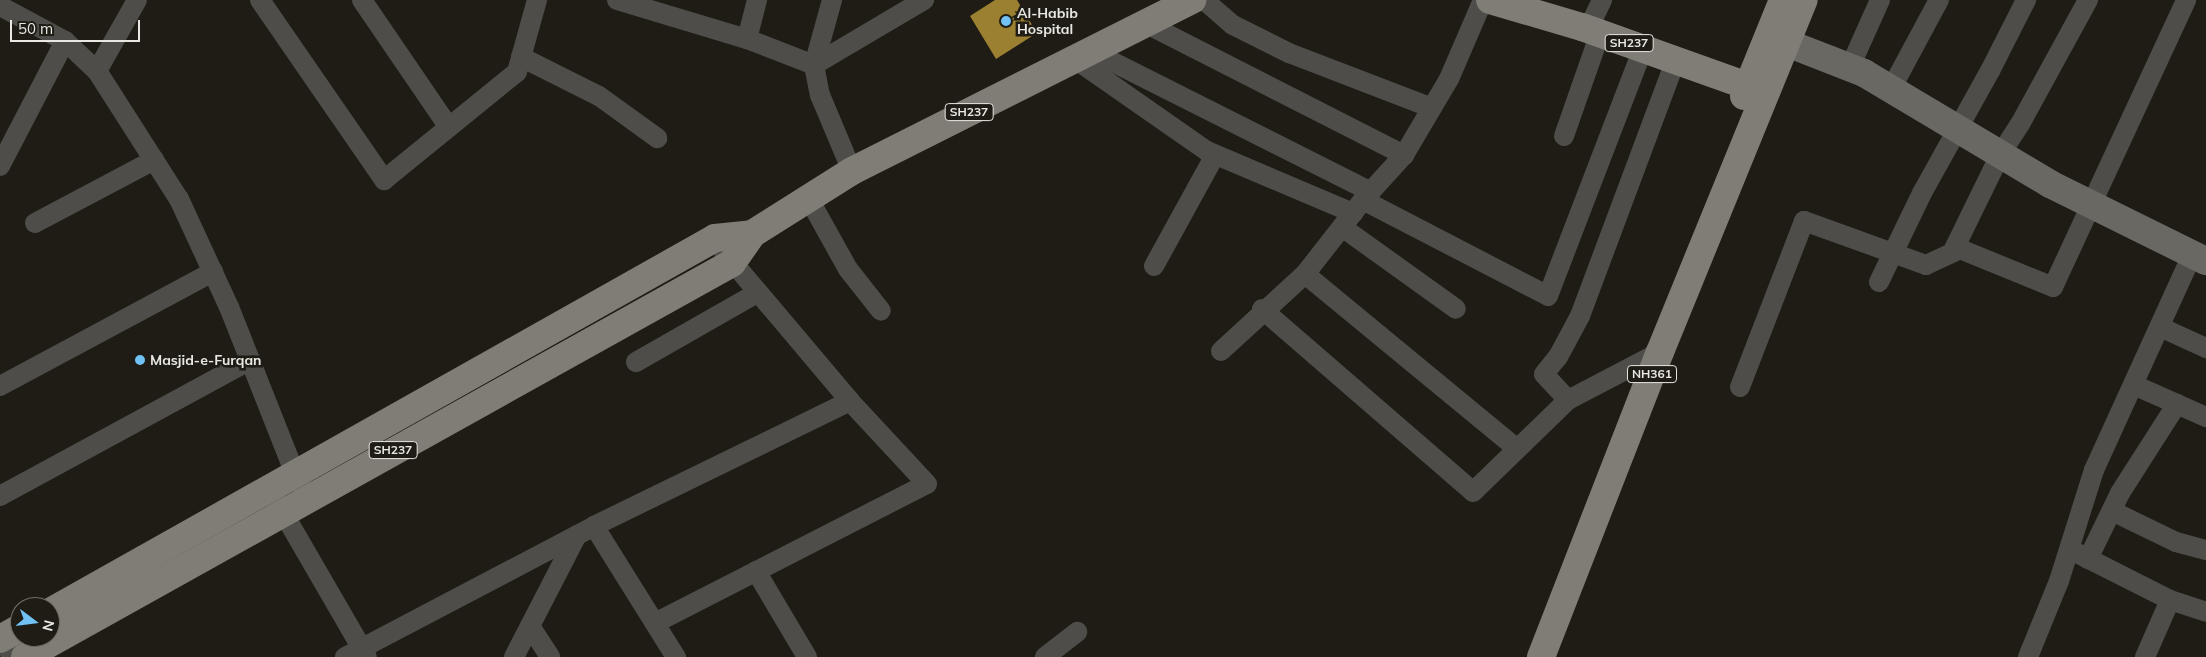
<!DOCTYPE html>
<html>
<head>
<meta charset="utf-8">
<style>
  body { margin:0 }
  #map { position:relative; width:2206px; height:657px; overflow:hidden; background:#1e1c14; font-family:Mulish,sans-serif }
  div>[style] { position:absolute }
  .building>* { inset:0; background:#9c8032 }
  .minor>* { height:20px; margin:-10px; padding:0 10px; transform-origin:10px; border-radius:10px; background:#4e4d49 }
  .secondary>* { height:28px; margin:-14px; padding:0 14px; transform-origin:14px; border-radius:14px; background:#6a6862 }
  .primary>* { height:28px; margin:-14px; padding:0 14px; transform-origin:14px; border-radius:14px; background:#807d76 }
  .dots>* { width:14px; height:14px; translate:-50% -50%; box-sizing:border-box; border:2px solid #1e1c14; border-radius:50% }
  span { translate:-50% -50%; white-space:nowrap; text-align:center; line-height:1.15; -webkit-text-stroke:5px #1e1c14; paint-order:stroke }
  .shield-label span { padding:1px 4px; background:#1e1c14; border:1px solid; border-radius:4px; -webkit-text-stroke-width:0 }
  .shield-label { font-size:12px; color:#e8e7e2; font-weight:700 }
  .poi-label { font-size:14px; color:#e8e7e2; font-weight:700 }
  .left { translate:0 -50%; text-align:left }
  .north { position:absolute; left:10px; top:597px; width:50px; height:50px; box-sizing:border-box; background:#1e1c14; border:1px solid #6f6d66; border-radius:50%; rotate:105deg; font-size:14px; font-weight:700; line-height:20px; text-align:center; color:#e8e7e2 }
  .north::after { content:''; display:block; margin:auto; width:18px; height:22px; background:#72c1f5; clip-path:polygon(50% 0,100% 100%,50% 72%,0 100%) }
  .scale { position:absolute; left:10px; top:20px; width:130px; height:22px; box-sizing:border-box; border:2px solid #e8e7e2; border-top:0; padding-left:6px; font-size:15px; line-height:18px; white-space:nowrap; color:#e8e7e2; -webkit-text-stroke:4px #1e1c14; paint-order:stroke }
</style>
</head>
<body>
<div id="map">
  <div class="building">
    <div style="clip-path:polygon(995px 0,1017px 0,1037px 33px,996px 59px,970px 16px)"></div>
  </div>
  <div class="minor">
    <div style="left:260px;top:0;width:219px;rotate:55.4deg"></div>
    <div style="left:384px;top:180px;width:171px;rotate:-39.1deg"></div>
    <div style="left:517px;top:72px;width:75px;rotate:-74.5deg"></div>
    <div style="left:362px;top:0;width:153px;rotate:55.7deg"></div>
    <div style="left:617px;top:0;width:136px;rotate:16.7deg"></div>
    <div style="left:747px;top:39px;width:72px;rotate:21.2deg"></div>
    <div style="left:814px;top:65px;width:128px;rotate:-30.6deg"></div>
    <div style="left:832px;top:0;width:67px;rotate:105.5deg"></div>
    <div style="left:814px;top:65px;width:31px;rotate:79deg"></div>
    <div style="left:820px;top:95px;width:82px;rotate:67.2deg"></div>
    <div style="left:1204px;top:0;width:38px;rotate:41deg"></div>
    <div style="left:1233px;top:25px;width:63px;rotate:26.6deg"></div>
    <div style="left:1289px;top:53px;width:153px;rotate:21deg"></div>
    <div style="left:2088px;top:0;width:141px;rotate:118.7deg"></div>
    <div style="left:2020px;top:124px;width:35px;rotate:123deg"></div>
    <div style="left:2001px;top:153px;width:105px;rotate:116.1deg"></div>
    <div style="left:1955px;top:247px;width:106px;rotate:22.2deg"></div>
    <div style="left:2053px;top:287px;width:316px;rotate:-65.1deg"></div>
    <div style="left:0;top:6px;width:74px;rotate:28.3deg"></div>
    <div style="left:65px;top:41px;width:44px;rotate:43.2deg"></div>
    <div style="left:97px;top:71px;width:152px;rotate:57.4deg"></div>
    <div style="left:179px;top:199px;width:119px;rotate:65.2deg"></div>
    <div style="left:229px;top:307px;width:182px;rotate:68.4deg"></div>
    <div style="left:296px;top:476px;width:24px;rotate:60deg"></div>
    <div style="left:1145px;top:23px;width:291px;rotate:27deg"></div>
    <div style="left:1588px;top:29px;width:32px;rotate:-64deg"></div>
    <div style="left:747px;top:39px;width:40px;rotate:-75.6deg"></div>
    <div style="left:1091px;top:51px;width:313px;rotate:26.7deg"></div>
    <div style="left:521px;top:57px;width:87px;rotate:26.6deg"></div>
    <div style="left:599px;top:96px;width:72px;rotate:35.9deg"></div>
    <div style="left:1075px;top:59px;width:161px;rotate:34.9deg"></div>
    <div style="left:1207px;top:151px;width:159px;rotate:23deg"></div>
    <div style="left:1850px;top:67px;width:73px;rotate:-65.9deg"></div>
    <div style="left:97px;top:71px;width:81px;rotate:-60.6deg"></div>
    <div style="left:1891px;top:89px;width:101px;rotate:-61.7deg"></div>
    <div style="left:1564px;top:136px;width:109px;rotate:-70.7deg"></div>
    <div style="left:0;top:166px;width:141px;rotate:-62.5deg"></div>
    <div style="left:809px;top:199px;width:80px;rotate:60.9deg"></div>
    <div style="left:848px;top:269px;width:53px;rotate:51.8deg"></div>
    <div style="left:1363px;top:200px;width:208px;rotate:27.4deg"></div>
    <div style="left:1548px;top:296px;width:266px;rotate:-69deg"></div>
    <div style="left:35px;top:223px;width:135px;rotate:-27.9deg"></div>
    <div style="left:1342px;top:227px;width:140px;rotate:35.7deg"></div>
    <div style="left:1154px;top:266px;width:127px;rotate:-61.2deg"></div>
    <div style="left:1305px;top:274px;width:273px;rotate:39.5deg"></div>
    <div style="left:1879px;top:282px;width:99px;rotate:-64.2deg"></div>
    <div style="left:1922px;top:193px;width:140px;rotate:-60.9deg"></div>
    <div style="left:1990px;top:71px;width:80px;rotate:-63.1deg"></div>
    <div style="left:1262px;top:309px;width:279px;rotate:40.9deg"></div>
    <div style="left:1473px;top:492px;width:132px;rotate:-44.1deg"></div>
    <div style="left:1568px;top:400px;width:104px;rotate:-27.6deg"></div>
    <div style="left:2160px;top:327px;width:51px;rotate:24.5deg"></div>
    <div style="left:1221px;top:351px;width:114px;rotate:-42.5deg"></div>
    <div style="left:1305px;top:274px;width:94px;rotate:-51.9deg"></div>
    <div style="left:1363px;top:200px;width:61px;rotate:-47.7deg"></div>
    <div style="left:1404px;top:155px;width:88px;rotate:-59.4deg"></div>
    <div style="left:1449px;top:79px;width:86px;rotate:-66.7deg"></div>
    <div style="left:636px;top:362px;width:139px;rotate:-29.7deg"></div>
    <div style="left:2134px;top:385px;width:79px;rotate:24deg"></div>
    <div style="left:0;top:386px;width:242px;rotate:-28.2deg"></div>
    <div style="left:1740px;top:387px;width:178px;rotate:-68.9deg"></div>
    <div style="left:1804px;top:221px;width:130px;rotate:19.8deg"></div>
    <div style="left:1926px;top:265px;width:38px;rotate:-25deg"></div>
    <div style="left:1568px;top:400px;width:35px;rotate:-133deg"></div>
    <div style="left:1544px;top:374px;width:22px;rotate:-51deg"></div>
    <div style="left:1558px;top:357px;width:47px;rotate:-61.8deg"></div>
    <div style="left:1580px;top:316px;width:274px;rotate:-69.5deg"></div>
    <div style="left:270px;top:490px;width:193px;rotate:59.9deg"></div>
    <div style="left:0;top:496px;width:285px;rotate:-28.5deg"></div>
    <div style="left:2112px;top:511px;width:71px;rotate:25.8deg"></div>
    <div style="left:2176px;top:542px;width:31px;rotate:15deg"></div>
    <div style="left:594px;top:526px;width:155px;rotate:58deg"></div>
    <div style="left:2077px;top:553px;width:104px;rotate:26.8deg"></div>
    <div style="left:2170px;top:600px;width:38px;rotate:18deg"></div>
    <div style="left:2088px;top:559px;width:73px;rotate:-64.1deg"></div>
    <div style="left:2120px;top:493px;width:106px;rotate:-57.4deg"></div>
    <div style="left:756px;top:571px;width:100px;rotate:59.3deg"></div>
    <div style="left:655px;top:623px;width:305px;rotate:-27.1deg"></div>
    <div style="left:927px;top:484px;width:113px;rotate:-132.9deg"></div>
    <div style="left:850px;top:401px;width:195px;rotate:-130.2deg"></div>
    <div style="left:530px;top:626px;width:37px;rotate:57deg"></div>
    <div style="left:0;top:633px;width:27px;rotate:63deg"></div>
    <div style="left:345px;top:657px;width:281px;rotate:-27.7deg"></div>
    <div style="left:594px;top:526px;width:285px;rotate:-26deg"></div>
    <div style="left:514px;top:657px;width:137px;rotate:-62.7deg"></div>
    <div style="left:1045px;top:657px;width:41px;rotate:-38deg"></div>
    <div style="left:2028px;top:657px;width:82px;rotate:-67.8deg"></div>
    <div style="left:2059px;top:581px;width:116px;rotate:-72.5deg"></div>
    <div style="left:2094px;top:470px;width:239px;rotate:-65.5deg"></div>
    <div style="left:2145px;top:657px;width:62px;rotate:-66.3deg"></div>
  </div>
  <div class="secondary">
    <div style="left:1787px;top:43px;width:83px;rotate:21.3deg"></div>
    <div style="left:1864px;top:73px;width:217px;rotate:30.8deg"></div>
    <div style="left:2050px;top:184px;width:174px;rotate:26.3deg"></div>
  </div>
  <div class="primary">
    <div style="left:1490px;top:0;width:96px;rotate:16.4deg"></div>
    <div style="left:1582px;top:27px;width:194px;rotate:19.6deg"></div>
    <div style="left:1744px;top:96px;width:104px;rotate:-67.9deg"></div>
    <div style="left:50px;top:612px;width:763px;rotate:-29.35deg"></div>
    <div style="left:715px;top:238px;width:37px;rotate:-6deg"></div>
    <div style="left:752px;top:234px;width:118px;rotate:-32.2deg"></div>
    <div style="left:852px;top:171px;width:381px;rotate:-26.7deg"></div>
    <div style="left:0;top:639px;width:23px;rotate:-29deg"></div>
    <div style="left:25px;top:657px;width:809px;rotate:-29.13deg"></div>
    <div style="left:732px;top:263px;width:35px;rotate:-55deg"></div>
    <div style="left:1541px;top:657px;width:327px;rotate:-68.7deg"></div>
    <div style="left:1660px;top:352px;width:380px;rotate:-67.8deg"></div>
  </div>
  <div class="dots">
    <div style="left:1006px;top:21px;background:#72c1f5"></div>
    <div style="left:140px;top:360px;background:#72c1f5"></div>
  </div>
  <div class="shield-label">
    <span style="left:1629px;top:43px">SH237</span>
    <span style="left:969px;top:112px">SH237</span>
    <span style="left:1652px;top:374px">NH361</span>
    <span style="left:393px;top:450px">SH237</span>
  </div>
  <div class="poi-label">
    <span class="left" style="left:1017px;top:21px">Al-Habib<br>Hospital</span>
    <span class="left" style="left:150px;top:360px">Masjid-e-Furqan</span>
  </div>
  <div class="north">N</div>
  <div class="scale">50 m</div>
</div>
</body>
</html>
